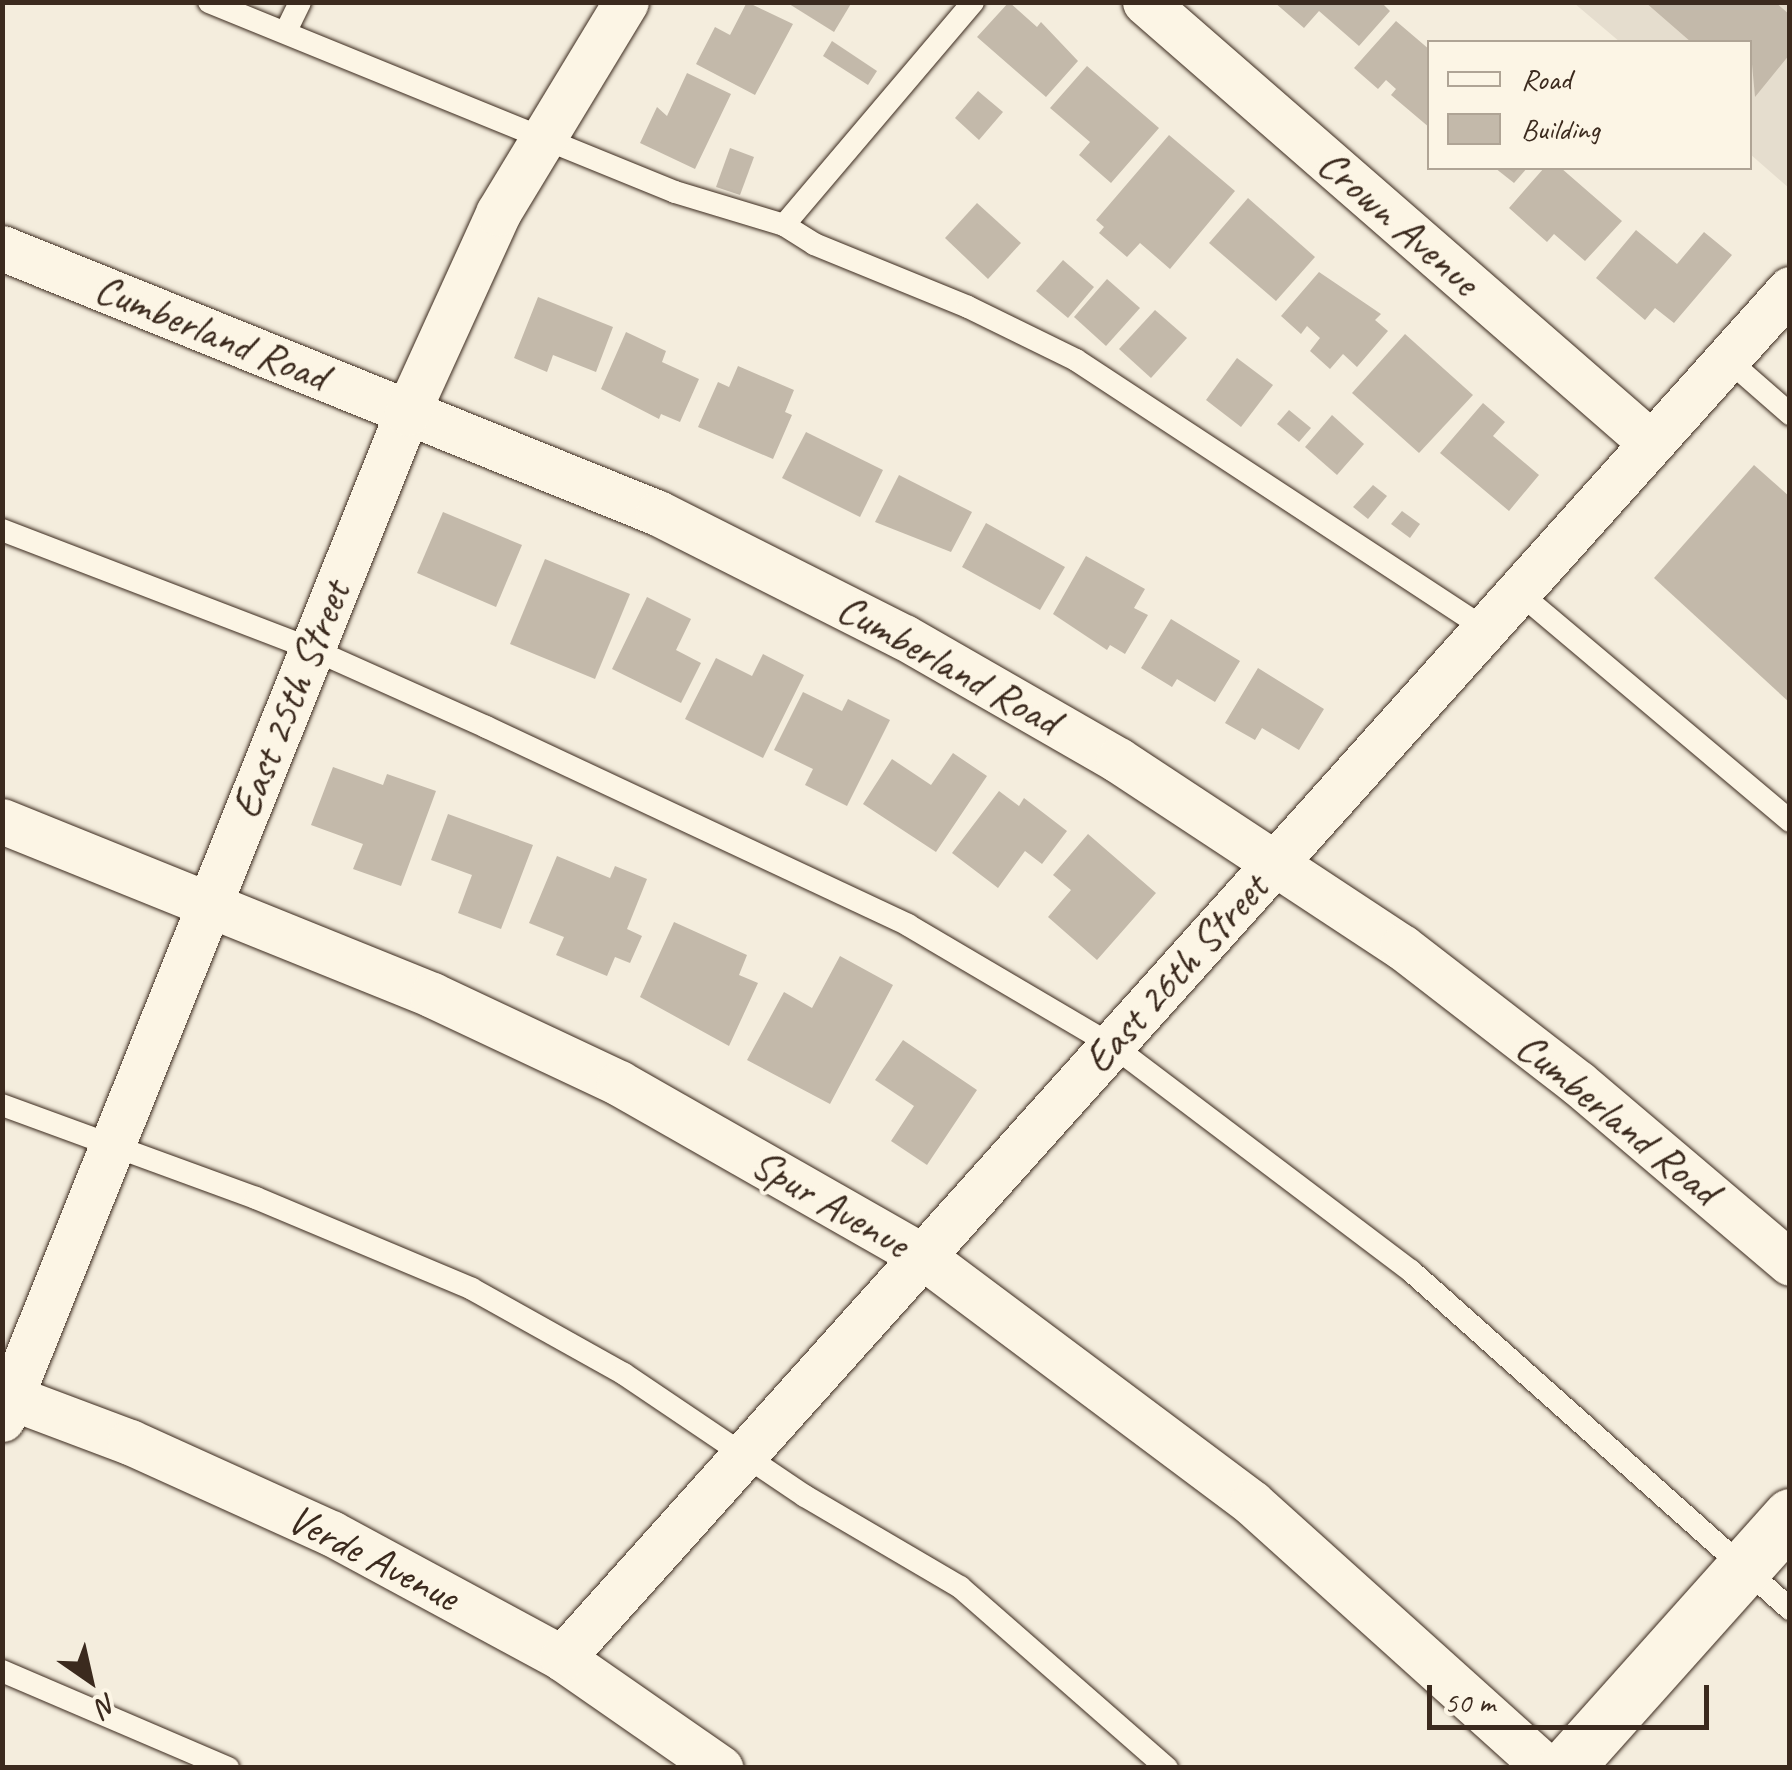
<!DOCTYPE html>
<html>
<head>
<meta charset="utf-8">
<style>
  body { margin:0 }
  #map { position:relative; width:1792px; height:1770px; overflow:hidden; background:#f4eddd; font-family:Caveat,sans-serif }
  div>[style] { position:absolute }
  .built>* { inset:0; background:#e5ddce }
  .building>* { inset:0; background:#c3b9aa }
  .roads { filter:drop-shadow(0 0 2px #3b2a1e) drop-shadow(0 0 2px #3b2a1e) }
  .lane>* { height:22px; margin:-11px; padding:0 11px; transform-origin:11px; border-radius:11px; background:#fcf5e5 }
  .street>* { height:45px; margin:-22.5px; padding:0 22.5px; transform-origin:22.5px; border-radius:22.5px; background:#fcf5e5 }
  .primary>* { height:55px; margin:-27.5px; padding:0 27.5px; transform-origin:27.5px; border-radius:27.5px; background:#fcf5e5 }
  span { translate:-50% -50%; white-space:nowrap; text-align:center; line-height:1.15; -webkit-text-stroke:8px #fcf5e5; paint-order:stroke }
  .street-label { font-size:42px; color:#3b2a1e }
  .frame { position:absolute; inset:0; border:5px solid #3b2a1e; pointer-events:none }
  .legend { position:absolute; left:1427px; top:40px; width:325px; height:130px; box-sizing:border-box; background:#fcf5e5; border:2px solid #afa495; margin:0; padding:12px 18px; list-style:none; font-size:30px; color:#3b2a1e }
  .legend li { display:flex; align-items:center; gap:20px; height:50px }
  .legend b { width:50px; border:2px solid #afa495 }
  .north { position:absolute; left:40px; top:1630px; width:100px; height:100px; -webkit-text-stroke:8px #fcf5e5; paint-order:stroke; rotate:146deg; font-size:28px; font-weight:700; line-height:40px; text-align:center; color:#3b2a1e }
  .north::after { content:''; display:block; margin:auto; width:35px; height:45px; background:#3b2a1e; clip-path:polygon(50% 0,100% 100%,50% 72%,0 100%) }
  .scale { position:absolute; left:1427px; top:1685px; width:282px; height:45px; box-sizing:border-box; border:5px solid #3b2a1e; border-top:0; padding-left:12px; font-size:30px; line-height:35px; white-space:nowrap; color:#3b2a1e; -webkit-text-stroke:8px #fcf5e5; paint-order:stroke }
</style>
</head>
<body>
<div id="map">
  <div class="built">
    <div style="clip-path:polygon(1574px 3px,1789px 3px,1789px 188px,1750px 154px,1750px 42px,1620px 42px)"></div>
  </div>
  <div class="building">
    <div style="clip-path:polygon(747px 2px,793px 24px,755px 95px,696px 64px,715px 27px,730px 35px)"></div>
    <div style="clip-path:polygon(786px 2px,852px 2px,834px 32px)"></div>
    <div style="clip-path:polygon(1009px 2px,1037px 27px,1041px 22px,1078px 61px,1046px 97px,977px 37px)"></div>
    <div style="clip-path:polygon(1274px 2px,1381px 2px,1390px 11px,1359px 46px,1319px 11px,1304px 28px)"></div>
    <div style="clip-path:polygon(1645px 2px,1775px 2px,1790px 15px,1790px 54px,1755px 97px,1750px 42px,1691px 42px)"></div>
    <div style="clip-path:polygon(1396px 21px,1430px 50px,1430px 128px,1391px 95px,1396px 89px,1386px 80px,1378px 89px,1354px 68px)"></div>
    <div style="clip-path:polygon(832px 41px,877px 71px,868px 85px,823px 56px)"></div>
    <div style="clip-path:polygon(1087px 66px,1159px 128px,1111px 183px,1079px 155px,1090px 142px,1050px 108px)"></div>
    <div style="clip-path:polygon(687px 73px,731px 94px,695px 169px,640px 143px,657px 107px,667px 116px)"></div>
    <div style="clip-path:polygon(978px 91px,1003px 112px,979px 140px,955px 118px)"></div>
    <div style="clip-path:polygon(1169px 135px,1235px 191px,1170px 269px,1140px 243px,1127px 257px,1099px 233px,1104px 227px,1096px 220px)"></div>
    <div style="clip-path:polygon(730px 148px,754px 157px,740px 195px,716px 187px)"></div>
    <div style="clip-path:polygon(1495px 168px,1527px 168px,1514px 183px)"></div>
    <div style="clip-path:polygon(1544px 168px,1561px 168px,1622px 221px,1585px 261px,1554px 234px,1547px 242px,1509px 208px)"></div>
    <div style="clip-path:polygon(1248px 198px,1315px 257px,1276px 301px,1209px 243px)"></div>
    <div style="clip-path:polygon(977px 203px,1021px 243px,988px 279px,945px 238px)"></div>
    <div style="clip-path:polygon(1636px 230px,1677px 264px,1704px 232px,1732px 255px,1674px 323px,1655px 308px,1645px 320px,1596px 278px)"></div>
    <div style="clip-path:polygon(1063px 260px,1094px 287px,1068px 318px,1036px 291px)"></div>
    <div style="clip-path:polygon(1319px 272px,1381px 314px,1375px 320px,1388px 331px,1357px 367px,1343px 354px,1330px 369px,1310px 351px,1320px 338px,1307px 326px,1301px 334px,1281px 316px)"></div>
    <div style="clip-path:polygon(1107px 279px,1140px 308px,1106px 346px,1074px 317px)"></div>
    <div style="clip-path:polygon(538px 297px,613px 327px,596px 372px,553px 355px,547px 372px,514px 358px)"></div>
    <div style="clip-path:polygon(1155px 310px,1187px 338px,1151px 378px,1119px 349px)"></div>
    <div style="clip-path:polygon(626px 332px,666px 351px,662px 362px,699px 379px,680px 422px,661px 414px,659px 419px,601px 389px)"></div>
    <div style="clip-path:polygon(1405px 334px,1473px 395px,1419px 453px,1352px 393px)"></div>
    <div style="clip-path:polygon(1237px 358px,1273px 385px,1241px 427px,1206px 400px)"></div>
    <div style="clip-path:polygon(738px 366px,794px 390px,785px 412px,792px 415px,773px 459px,698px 427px,718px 382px,729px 387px)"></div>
    <div style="clip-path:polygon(1483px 403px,1505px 422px,1493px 436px,1539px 475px,1509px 511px,1440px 453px)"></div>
    <div style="clip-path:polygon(1289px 410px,1311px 428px,1299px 442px,1277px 424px)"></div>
    <div style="clip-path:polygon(1332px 415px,1364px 444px,1337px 475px,1305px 447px)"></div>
    <div style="clip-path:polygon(806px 432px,883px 470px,860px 517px,782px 478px)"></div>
    <div style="clip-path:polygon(1754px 465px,1790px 497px,1790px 703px,1654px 578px)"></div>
    <div style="clip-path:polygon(899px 475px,972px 512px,951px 552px,875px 522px)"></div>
    <div style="clip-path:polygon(1373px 485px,1387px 496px,1368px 519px,1353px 507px)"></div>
    <div style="clip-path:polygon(1402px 511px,1420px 524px,1410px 538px,1391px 524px)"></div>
    <div style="clip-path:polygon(443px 512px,522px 545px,496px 607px,417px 573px)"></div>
    <div style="clip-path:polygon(986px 523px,1065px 567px,1040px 610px,962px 567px)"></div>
    <div style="clip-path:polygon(1086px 556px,1145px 589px,1134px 608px,1148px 615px,1125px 654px,1110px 645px,1107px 650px,1053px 614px)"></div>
    <div style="clip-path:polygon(545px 559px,630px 594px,595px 679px,510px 644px)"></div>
    <div style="clip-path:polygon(647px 597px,691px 619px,676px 650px,701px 663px,681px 703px,612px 669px)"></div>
    <div style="clip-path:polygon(1171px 619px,1240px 661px,1215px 702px,1177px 679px,1172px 687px,1141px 668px)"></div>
    <div style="clip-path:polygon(763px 654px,804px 675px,763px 758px,685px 719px,716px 658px,752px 676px)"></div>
    <div style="clip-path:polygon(1258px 668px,1324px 709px,1299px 750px,1262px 728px,1255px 740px,1225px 723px)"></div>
    <div style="clip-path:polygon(803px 692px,842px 711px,848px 699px,890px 720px,847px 806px,805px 785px,813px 769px,774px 750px)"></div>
    <div style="clip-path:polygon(953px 753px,987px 776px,936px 852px,863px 804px,892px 759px,931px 785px)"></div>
    <div style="clip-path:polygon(333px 767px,383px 785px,387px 774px,436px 791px,401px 886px,353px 869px,363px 844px,311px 825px)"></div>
    <div style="clip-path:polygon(999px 791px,1019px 806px,1024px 798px,1067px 831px,1042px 864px,1025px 851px,998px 888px,952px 853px)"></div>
    <div style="clip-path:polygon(448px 814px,533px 845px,501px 929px,458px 913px,472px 875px,431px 860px)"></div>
    <div style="clip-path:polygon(1088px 834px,1156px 893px,1097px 960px,1048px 917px,1071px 890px,1053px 875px)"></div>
    <div style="clip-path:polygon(557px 856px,610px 878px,615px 866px,647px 879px,627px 929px,642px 936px,630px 963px,615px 957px,607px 976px,556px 955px,564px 937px,529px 923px)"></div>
    <div style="clip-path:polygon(674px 922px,747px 955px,739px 975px,758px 983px,729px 1046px,640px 997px)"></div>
    <div style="clip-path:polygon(840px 956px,893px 985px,830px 1104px,747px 1060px,784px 992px,812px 1008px)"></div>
    <div style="clip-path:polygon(903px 1040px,977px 1090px,927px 1165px,891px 1141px,914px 1106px,875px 1080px)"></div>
  </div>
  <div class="roads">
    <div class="lane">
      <div style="left:209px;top:2px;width:503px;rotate:22.18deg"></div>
      <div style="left:675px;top:192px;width:114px;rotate:16.8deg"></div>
      <div style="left:784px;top:225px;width:36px;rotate:32deg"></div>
      <div style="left:814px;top:244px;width:166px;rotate:22.2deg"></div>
      <div style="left:968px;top:307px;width:120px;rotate:26.1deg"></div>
      <div style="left:1076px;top:360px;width:488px;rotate:33.3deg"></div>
      <div style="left:286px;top:31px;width:32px;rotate:-64deg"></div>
      <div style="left:784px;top:225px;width:292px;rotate:-49.7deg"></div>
      <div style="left:1727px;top:359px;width:84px;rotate:41.1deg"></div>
      <div style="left:2px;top:530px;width:332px;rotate:21deg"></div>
      <div style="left:312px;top:649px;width:191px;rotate:24.1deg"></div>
      <div style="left:486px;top:727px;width:466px;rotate:25.1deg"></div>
      <div style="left:908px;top:925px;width:237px;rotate:30.5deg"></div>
      <div style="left:1112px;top:1045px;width:375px;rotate:37.1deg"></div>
      <div style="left:1411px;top:1271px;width:508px;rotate:41.73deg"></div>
      <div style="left:1517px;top:591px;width:357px;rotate:40.1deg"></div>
      <div style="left:2px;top:1105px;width:270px;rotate:20.1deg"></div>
      <div style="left:256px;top:1198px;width:234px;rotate:22.8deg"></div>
      <div style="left:472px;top:1289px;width:174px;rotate:29.2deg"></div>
      <div style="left:624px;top:1374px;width:218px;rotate:34deg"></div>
      <div style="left:805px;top:1496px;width:180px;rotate:30.4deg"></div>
      <div style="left:960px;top:1587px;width:275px;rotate:41.2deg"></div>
      <div style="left:2px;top:1671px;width:246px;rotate:23.2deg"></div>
    </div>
    <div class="street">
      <div style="left:1145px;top:2px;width:671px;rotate:41.07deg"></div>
      <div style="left:2px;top:248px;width:708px;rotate:22deg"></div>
      <div style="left:658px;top:513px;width:275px;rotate:26.8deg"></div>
      <div style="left:904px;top:637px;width:247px;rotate:29.9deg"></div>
      <div style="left:1118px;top:760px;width:340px;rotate:33.4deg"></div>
      <div style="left:1402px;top:947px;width:222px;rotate:37.7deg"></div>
      <div style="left:1578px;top:1083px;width:278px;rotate:40.3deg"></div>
      <div style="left:2px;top:821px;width:464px;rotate:22deg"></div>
      <div style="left:432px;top:995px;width:207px;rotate:25.2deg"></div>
      <div style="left:619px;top:1083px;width:349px;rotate:29.7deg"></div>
      <div style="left:922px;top:1256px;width:412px;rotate:36.8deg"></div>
      <div style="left:1252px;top:1503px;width:396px;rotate:42deg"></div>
      <div style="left:2px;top:1394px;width:137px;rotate:20.6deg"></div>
      <div style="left:130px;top:1442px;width:221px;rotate:24.4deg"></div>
      <div style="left:331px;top:1533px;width:263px;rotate:28.4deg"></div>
      <div style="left:562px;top:1658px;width:193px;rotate:34.8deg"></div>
      <div style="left:2px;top:1419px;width:1084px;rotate:-68.07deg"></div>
      <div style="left:407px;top:413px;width:220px;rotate:-65.5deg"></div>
      <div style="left:498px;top:213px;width:247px;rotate:-58.8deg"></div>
      <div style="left:562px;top:1658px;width:1839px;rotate:-48.11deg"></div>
    </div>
    <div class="primary">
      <div style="left:1565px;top:1768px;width:338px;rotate:-48.2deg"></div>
    </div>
  </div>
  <div class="street-label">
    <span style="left:1398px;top:223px;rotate:41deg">Crown Avenue</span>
    <span style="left:211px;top:333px;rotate:22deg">Cumberland Road</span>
    <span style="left:948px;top:665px;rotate:29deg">Cumberland Road</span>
    <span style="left:291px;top:700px;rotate:-68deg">East 25th Street</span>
    <span style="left:1176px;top:974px;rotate:-48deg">East 26th Street</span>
    <span style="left:1617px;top:1119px;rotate:39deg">Cumberland Road</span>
    <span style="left:830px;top:1204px;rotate:30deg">Spur Avenue</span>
    <span style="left:373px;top:1558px;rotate:27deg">Verde Avenue</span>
  </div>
  <div class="frame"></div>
  <ul class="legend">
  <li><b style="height:12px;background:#fcf5e5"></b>Road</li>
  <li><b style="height:28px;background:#c3b9aa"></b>Building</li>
  </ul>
  <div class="north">N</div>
  <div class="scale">50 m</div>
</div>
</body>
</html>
